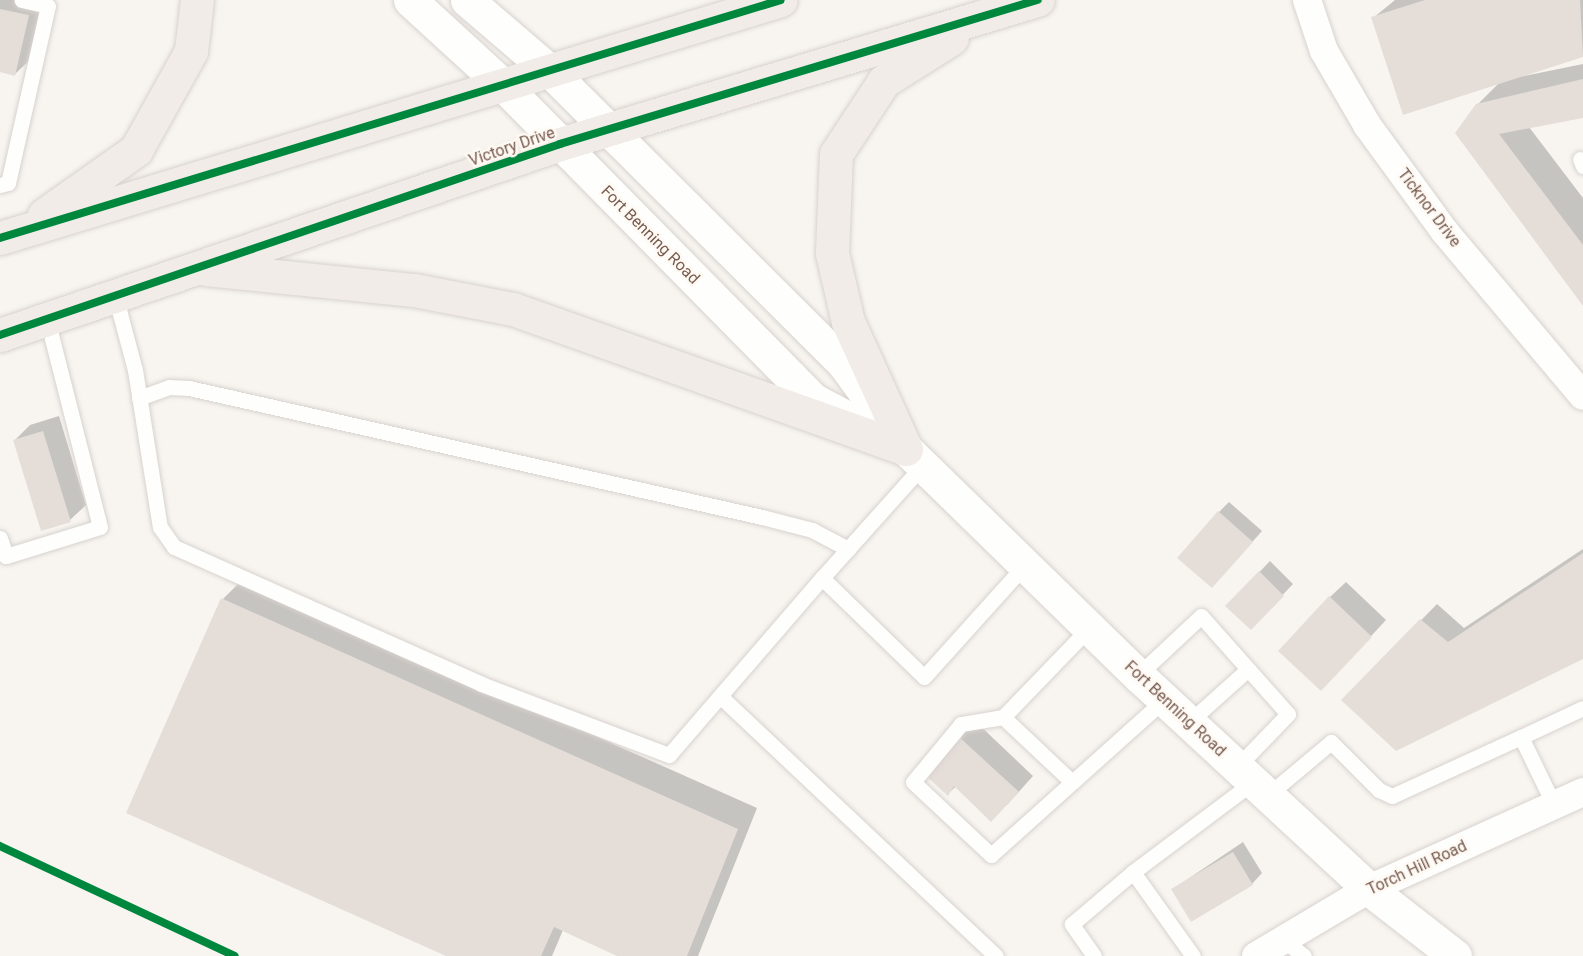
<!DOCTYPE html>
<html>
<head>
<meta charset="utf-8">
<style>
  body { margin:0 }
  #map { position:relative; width:1583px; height:956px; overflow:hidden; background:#f8f5f0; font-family:Roboto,sans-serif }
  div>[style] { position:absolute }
  .shadow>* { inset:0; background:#0003 }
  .building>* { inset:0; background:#e5ddd8 }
  .roads { filter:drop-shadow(0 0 2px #d8d2ce) drop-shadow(0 0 2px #d8d2ce) }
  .service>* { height:15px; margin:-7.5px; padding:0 7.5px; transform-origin:7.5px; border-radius:7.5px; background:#fefefd }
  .minor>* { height:28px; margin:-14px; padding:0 14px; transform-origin:14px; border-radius:14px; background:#fefefd }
  .tertiary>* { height:33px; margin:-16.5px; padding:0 16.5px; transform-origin:16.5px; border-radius:16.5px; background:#fefefd }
  .secondary>* { height:33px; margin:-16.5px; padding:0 16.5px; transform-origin:16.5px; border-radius:16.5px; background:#fefefd }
  .trunk>* { height:33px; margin:-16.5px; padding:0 16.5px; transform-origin:16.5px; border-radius:16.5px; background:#f2ece8 }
  .cycleway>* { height:8px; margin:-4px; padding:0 4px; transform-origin:4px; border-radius:4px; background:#00873e }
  span { translate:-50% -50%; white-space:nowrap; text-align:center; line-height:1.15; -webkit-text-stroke:5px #fef9f3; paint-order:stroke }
  .street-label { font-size:16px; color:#775b50 }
</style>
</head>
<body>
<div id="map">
  <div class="shadow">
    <div style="clip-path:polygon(0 0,43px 0,31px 59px,15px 74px,0 71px)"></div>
    <div style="clip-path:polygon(1395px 0,1583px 0,1583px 55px,1509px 79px,1583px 64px,1583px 117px,1529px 127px,1583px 198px,1583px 303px,1477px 105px,1500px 82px,1373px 18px)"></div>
    <div style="clip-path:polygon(59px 416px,86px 505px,70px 520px,15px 440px,30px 425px)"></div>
    <div style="clip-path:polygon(1229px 502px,1262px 531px,1222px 576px,1219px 512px)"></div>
    <div style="clip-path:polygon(1583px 549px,1583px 658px,1343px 700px,1437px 604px,1464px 628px)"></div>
    <div style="clip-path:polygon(1270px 561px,1293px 584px,1251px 628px,1227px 606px)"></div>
    <div style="clip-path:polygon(243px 579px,757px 808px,698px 956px,621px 956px,563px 930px,552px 956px,450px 956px,223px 599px)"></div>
    <div style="clip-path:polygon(1346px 582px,1386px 620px,1336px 674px,1330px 597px)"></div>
    <div style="clip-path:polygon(975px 721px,1033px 776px,1007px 805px,956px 786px,948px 794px,959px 737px)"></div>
    <div style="clip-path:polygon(1243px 842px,1262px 873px,1252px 884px,1173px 889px)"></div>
  </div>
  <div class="building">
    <div style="clip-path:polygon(1425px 0,1580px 0,1583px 57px,1403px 115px,1371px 17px)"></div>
    <div style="clip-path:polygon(0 9px,29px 15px,15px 76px,0 72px)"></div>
    <div style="clip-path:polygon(1583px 79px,1583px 118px,1499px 134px,1583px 245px,1583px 306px,1455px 133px,1476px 104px)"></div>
    <div style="clip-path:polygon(43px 431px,71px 522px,41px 531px,13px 440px)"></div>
    <div style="clip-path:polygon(1218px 511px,1253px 542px,1212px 588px,1177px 558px)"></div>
    <div style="clip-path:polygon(1583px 553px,1583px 659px,1396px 751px,1341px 700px,1420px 619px,1448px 642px)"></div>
    <div style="clip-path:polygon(1259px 571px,1284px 596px,1251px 630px,1225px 606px)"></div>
    <div style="clip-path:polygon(1329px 596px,1372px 637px,1321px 691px,1278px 651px)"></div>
    <div style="clip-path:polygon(221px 598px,738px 829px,687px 956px,617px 956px,554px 927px,541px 956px,446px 956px,126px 813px)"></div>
    <div style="clip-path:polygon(958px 736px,1019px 792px,991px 822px,954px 786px,948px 796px,923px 773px)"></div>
    <div style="clip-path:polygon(1233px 852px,1253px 885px,1191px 922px,1171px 889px)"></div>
  </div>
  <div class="roads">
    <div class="service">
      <div style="left:1580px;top:159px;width:8px;rotate:67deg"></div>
      <div style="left:0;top:185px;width:8px;rotate:-14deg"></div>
      <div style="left:8px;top:183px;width:181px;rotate:-77.3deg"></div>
      <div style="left:48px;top:6px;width:27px;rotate:-167deg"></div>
      <div style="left:115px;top:295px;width:78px;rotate:75.1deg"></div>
      <div style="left:135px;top:370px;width:159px;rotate:81deg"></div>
      <div style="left:160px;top:527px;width:24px;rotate:55deg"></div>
      <div style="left:174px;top:547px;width:336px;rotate:24deg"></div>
      <div style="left:481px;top:684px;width:201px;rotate:20.7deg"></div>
      <div style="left:669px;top:755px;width:234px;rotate:-49.2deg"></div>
      <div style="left:139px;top:398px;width:32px;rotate:-20deg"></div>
      <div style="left:169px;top:387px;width:20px;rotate:3deg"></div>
      <div style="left:189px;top:388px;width:587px;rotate:12.69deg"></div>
      <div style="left:762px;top:517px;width:52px;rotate:14.6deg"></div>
      <div style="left:812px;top:530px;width:41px;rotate:27.8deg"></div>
      <div style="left:923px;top:465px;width:152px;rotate:131.8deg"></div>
      <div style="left:822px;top:578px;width:142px;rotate:44.1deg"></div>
      <div style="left:924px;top:677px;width:151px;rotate:-48deg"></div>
      <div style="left:0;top:538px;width:19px;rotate:72deg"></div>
      <div style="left:6px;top:556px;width:98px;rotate:-17.1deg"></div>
      <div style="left:100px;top:527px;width:215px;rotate:-104.3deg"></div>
      <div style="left:1089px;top:628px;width:124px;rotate:134deg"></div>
      <div style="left:1003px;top:717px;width:43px;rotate:170.5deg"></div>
      <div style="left:961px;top:724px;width:75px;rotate:129.6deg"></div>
      <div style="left:913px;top:782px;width:107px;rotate:43.1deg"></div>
      <div style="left:991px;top:855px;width:232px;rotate:-41.9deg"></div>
      <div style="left:1138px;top:675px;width:86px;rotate:-43.1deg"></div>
      <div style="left:1201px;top:616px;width:131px;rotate:48.4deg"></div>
      <div style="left:1288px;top:714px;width:74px;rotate:133.9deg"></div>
      <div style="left:720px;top:696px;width:379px;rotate:43.3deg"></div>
      <div style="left:1003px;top:717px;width:95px;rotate:43.3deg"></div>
      <div style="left:1189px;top:722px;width:79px;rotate:-41.9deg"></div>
      <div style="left:1521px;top:737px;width:68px;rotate:-25.1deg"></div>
      <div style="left:1269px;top:794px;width:81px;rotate:-40deg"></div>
      <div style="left:1331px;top:742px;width:68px;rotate:45deg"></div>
      <div style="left:1379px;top:790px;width:14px;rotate:25deg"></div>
      <div style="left:1392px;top:796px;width:142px;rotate:-24.6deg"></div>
      <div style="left:1521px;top:737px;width:76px;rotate:64.1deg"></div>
      <div style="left:1133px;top:872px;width:150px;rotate:-36.9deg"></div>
      <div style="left:1283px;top:940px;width:26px;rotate:37deg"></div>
      <div style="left:1094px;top:956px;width:39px;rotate:-125deg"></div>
      <div style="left:1072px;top:924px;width:80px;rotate:-40.4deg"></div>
      <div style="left:1133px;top:872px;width:103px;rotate:54.5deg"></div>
    </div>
    <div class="minor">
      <div style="left:1307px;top:0;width:54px;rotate:71.6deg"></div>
      <div style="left:1324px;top:51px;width:86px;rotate:59.8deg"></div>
      <div style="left:1367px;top:125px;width:132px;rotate:53.9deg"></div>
      <div style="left:1445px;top:232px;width:214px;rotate:49.9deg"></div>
      <div style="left:1256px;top:956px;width:131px;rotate:-30.7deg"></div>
      <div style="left:1369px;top:889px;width:235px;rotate:-24.4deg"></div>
    </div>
    <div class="tertiary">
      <div style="left:410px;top:0;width:129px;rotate:42.5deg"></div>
      <div style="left:467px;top:0;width:111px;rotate:40.6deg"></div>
    </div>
    <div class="secondary">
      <div style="left:551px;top:72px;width:414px;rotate:44.9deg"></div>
      <div style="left:844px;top:364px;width:105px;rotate:53.9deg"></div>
      <div style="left:906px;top:449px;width:327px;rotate:44.3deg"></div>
      <div style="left:1140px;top:677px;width:312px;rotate:42.8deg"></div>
      <div style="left:1369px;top:889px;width:109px;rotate:37.9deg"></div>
      <div style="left:505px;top:87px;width:440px;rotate:45.4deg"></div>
      <div style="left:814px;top:400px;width:43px;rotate:27.8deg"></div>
    </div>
    <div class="trunk">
      <div style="left:44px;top:215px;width:113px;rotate:-35.2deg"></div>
      <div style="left:136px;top:150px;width:113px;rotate:-60.9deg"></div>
      <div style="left:191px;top:51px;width:51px;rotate:-83.3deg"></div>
      <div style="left:0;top:238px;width:816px;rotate:-16.95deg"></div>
      <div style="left:206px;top:269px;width:209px;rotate:5.8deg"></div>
      <div style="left:414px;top:290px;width:101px;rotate:10.9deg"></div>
      <div style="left:513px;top:309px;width:417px;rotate:19.6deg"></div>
      <div style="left:0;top:335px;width:592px;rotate:-18.83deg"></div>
      <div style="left:560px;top:144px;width:499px;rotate:-16.8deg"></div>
      <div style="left:906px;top:449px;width:140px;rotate:-114.5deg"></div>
      <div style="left:848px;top:322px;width:71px;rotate:-103.1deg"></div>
      <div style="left:832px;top:253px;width:99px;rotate:-87.7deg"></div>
      <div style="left:836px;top:154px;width:87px;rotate:-56.7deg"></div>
      <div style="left:884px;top:81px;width:80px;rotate:-32.3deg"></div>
    </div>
  </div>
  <div class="cycleway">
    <div style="left:0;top:238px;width:816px;rotate:-16.95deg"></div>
    <div style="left:0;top:335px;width:592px;rotate:-18.83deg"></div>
    <div style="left:560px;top:144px;width:499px;rotate:-16.8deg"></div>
    <div style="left:0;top:846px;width:259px;rotate:25.1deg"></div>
  </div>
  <div class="street-label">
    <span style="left:512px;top:147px;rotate:-19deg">Victory Drive</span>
    <span style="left:1429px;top:208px;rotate:53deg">Ticknor Drive</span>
    <span style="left:650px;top:235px;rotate:45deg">Fort Benning Road</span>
    <span style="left:1175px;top:709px;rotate:43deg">Fort Benning Road</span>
    <span style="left:1417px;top:868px;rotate:-25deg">Torch Hill Road</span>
  </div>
</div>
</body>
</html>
